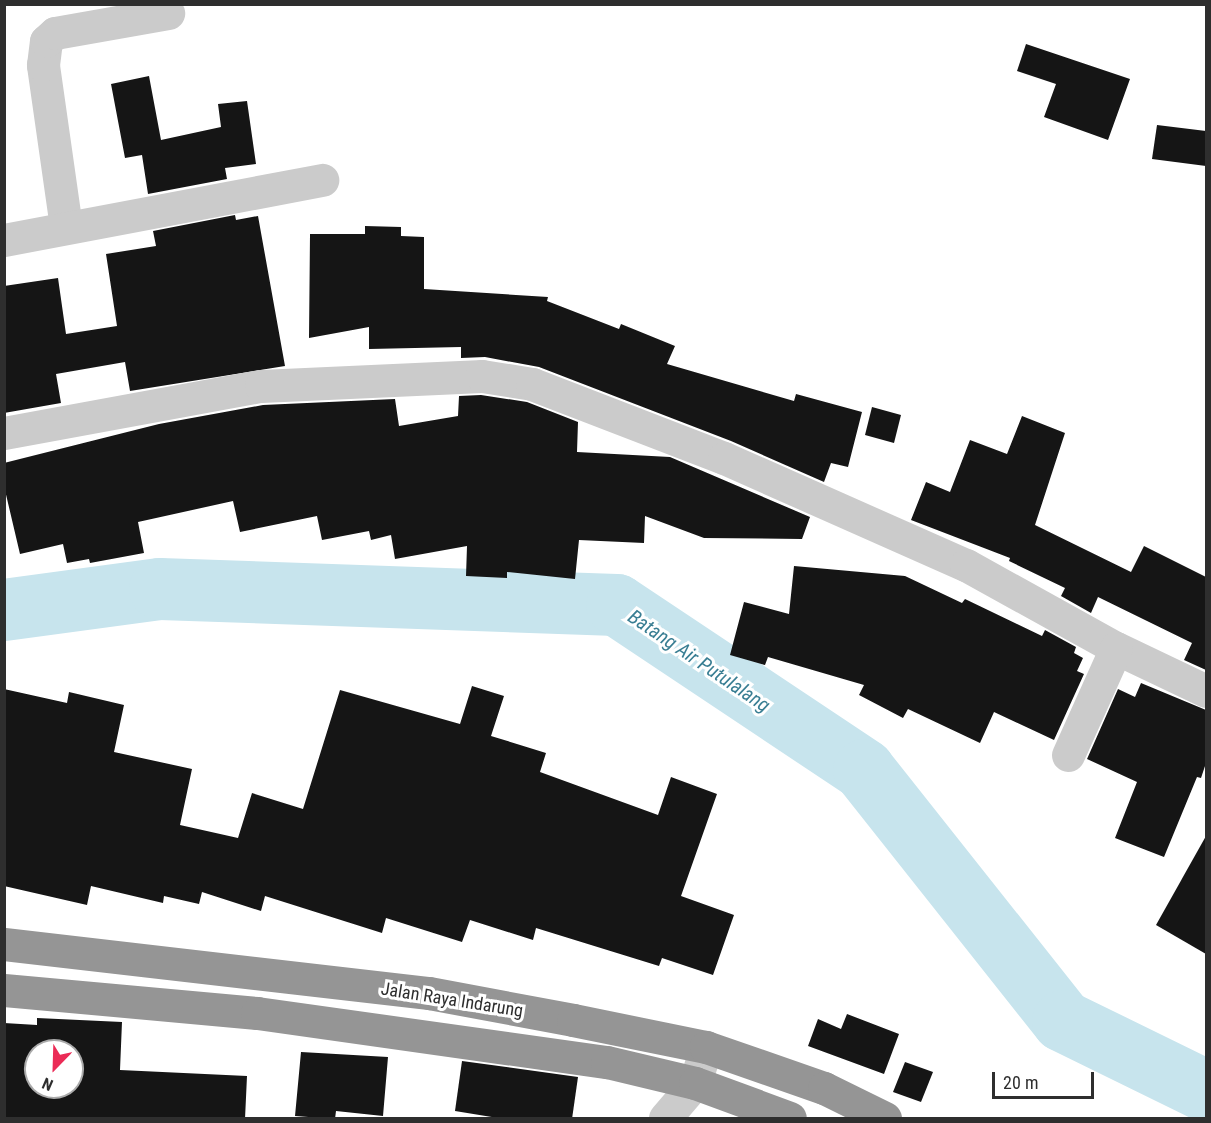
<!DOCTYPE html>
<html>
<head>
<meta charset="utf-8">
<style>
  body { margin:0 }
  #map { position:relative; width:1211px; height:1123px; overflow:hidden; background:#fff; font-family:"Roboto Condensed",sans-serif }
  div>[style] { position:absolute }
  .river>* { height:62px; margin:-31px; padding:0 31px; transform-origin:31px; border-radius:31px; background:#c7e4ed }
  .building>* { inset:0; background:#151515 }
  .minor>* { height:33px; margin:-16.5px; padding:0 16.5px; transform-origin:16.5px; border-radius:16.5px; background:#cbcbcb }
  .highway>* { height:33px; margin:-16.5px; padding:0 16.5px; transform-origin:16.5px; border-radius:16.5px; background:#959595 }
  span { translate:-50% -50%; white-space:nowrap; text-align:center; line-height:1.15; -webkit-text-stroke:6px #fff; paint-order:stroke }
  .street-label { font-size:18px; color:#2e2e2e }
  .water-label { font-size:20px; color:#397e93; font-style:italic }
  .frame { position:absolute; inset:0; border:6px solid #2e2e2e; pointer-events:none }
  .north { position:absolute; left:24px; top:1039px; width:60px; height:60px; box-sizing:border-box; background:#fff; border:2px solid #ababab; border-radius:50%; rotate:203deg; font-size:16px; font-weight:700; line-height:24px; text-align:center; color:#2e2e2e }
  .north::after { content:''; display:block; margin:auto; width:21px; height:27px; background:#eb2b56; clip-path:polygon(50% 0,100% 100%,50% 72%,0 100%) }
  .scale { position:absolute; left:992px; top:1072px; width:102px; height:27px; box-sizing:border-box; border:3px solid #2e2e2e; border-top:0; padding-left:8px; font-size:18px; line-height:21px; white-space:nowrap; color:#2e2e2e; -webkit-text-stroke:4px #fff; paint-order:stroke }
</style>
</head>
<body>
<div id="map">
  <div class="river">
    <div style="left:4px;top:610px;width:157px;rotate:-7.7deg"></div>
    <div style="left:160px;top:589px;width:457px;rotate:2deg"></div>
    <div style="left:617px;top:605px;width:297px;rotate:33.7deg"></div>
    <div style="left:864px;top:770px;width:320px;rotate:51.6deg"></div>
    <div style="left:1063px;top:1021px;width:159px;rotate:26.1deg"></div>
  </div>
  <div class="building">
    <div style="clip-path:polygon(1026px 44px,1130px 79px,1108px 140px,1044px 117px,1056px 84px,1017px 71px)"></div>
    <div style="clip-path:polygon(149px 76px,161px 140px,221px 127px,218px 104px,247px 101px,256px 164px,225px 168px,227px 179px,148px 194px,142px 155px,125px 158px,111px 84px)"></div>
    <div style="clip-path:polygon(1157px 125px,1206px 131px,1206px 166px,1152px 159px)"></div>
    <div style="clip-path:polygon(235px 215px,236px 220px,258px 216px,285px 366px,130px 391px,125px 362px,56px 374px,61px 403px,4px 413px,4px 286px,58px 278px,66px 334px,117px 326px,106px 254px,156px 246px,153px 231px)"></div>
    <div style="clip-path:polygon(365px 226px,401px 227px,401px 236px,424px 237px,424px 289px,548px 297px,547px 301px,619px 329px,621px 324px,675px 346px,667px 364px,794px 401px,796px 394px,862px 412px,848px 467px,831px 463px,824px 482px,731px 441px,539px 367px,485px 357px,461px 358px,461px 347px,369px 349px,369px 327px,309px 338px,310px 234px,365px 234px)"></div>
    <div style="clip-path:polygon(481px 395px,527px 402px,578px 422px,577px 452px,670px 457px,810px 517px,802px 539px,704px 538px,645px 516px,644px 543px,579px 540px,575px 579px,507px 572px,507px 578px,466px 576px,467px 546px,395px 559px,391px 535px,371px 540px,369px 531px,322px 540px,317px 516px,240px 532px,233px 501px,138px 522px,144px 553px,90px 563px,89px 559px,67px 563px,63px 544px,20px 554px,4px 486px,4px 463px,159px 424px,263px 405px,395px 399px,399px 426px,458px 416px,459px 396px)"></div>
    <div style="clip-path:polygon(872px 407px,901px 415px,894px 443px,865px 435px)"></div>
    <div style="clip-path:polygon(1022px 416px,1065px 433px,1035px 525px,1131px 572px,1144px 546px,1206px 577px,1206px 670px,1184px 660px,1192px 643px,1098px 597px,1091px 613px,1061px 596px,1065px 588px,1009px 561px,1010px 558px,911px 520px,926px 482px,950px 492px,970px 440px,1007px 454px)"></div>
    <div style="clip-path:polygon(794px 566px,905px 576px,962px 603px,965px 599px,1042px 636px,1045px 630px,1076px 647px,1074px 653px,1083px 658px,1077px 671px,1084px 674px,1054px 740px,994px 712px,980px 743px,908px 709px,903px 718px,859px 695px,864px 685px,768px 657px,765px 665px,730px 655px,744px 602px,789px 614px)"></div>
    <div style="clip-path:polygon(1141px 683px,1206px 710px,1206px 763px,1201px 778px,1197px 777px,1164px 857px,1115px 838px,1137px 782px,1087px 759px,1118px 689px,1135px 697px)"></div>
    <div style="clip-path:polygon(472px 686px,504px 696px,491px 736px,546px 753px,540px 772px,658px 815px,671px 777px,717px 794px,681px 896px,734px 915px,713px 975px,662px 958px,659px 966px,536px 928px,533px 940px,470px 920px,462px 942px,386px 918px,382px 933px,265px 896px,261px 911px,202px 892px,199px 904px,164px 896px,163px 903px,91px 886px,87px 905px,4px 886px,4px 689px,67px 703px,69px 692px,124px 705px,114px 752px,192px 769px,180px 825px,238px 838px,252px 793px,303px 809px,340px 690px,460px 724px)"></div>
    <div style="clip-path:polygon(1206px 836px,1206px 954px,1156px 925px)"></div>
    <div style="clip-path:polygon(847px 1014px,899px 1034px,884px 1074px,808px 1046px,818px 1019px,841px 1029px)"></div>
    <div style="clip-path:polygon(evenodd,37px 1018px,122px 1022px,120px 1070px,247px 1076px,245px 1119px,6px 1119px,4px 1023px,37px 1025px,37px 1018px,36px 1051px,72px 1051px,72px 1087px,36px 1087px,36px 1051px)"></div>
    <div style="clip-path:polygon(301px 1052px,388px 1057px,383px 1116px,336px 1111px,335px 1119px,295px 1116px)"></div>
    <div style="clip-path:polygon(462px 1061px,578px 1077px,572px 1119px,504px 1119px,455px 1111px)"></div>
    <div style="clip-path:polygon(905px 1062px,933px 1072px,921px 1102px,893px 1092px)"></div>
  </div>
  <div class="minor">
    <div style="left:66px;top:227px;width:164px;rotate:-98.1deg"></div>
    <div style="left:43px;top:65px;width:24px;rotate:-83deg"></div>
    <div style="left:46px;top:41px;width:12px;rotate:-42deg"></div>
    <div style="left:55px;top:33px;width:115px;rotate:-10deg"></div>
    <div style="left:4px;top:240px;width:324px;rotate:-10.7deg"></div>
    <div style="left:4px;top:433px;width:261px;rotate:-10.4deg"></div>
    <div style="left:261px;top:386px;width:221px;rotate:-2.6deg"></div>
    <div style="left:482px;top:376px;width:51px;rotate:9.1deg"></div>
    <div style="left:532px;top:384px;width:206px;rotate:21.1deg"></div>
    <div style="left:724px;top:458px;width:265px;rotate:23.9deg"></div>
    <div style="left:966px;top:565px;width:171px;rotate:29deg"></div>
    <div style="left:1116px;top:648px;width:100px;rotate:25.5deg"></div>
    <div style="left:1068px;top:755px;width:117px;rotate:-65.8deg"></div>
    <div style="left:665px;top:1118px;width:46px;rotate:-49.4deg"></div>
    <div style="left:695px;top:1083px;width:38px;rotate:-73deg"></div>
  </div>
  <div class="highway">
    <div style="left:4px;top:944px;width:428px;rotate:6.6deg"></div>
    <div style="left:429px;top:993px;width:147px;rotate:10.6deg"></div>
    <div style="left:573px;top:1020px;width:136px;rotate:11.5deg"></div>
    <div style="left:706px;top:1047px;width:125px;rotate:19.2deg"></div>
    <div style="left:824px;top:1088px;width:68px;rotate:26.2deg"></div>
    <div style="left:4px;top:990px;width:254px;rotate:5.2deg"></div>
    <div style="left:257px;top:1013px;width:353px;rotate:8deg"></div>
    <div style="left:607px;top:1062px;width:90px;rotate:13.4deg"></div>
    <div style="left:695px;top:1083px;width:101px;rotate:20.2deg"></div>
  </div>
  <div class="street-label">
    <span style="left:452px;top:1000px;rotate:9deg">Jalan Raya Indarung</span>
  </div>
  <div class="water-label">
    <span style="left:699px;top:661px;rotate:34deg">Batang Air Putulalang</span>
  </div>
  <div class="frame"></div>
  <div class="north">N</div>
  <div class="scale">20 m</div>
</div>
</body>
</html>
